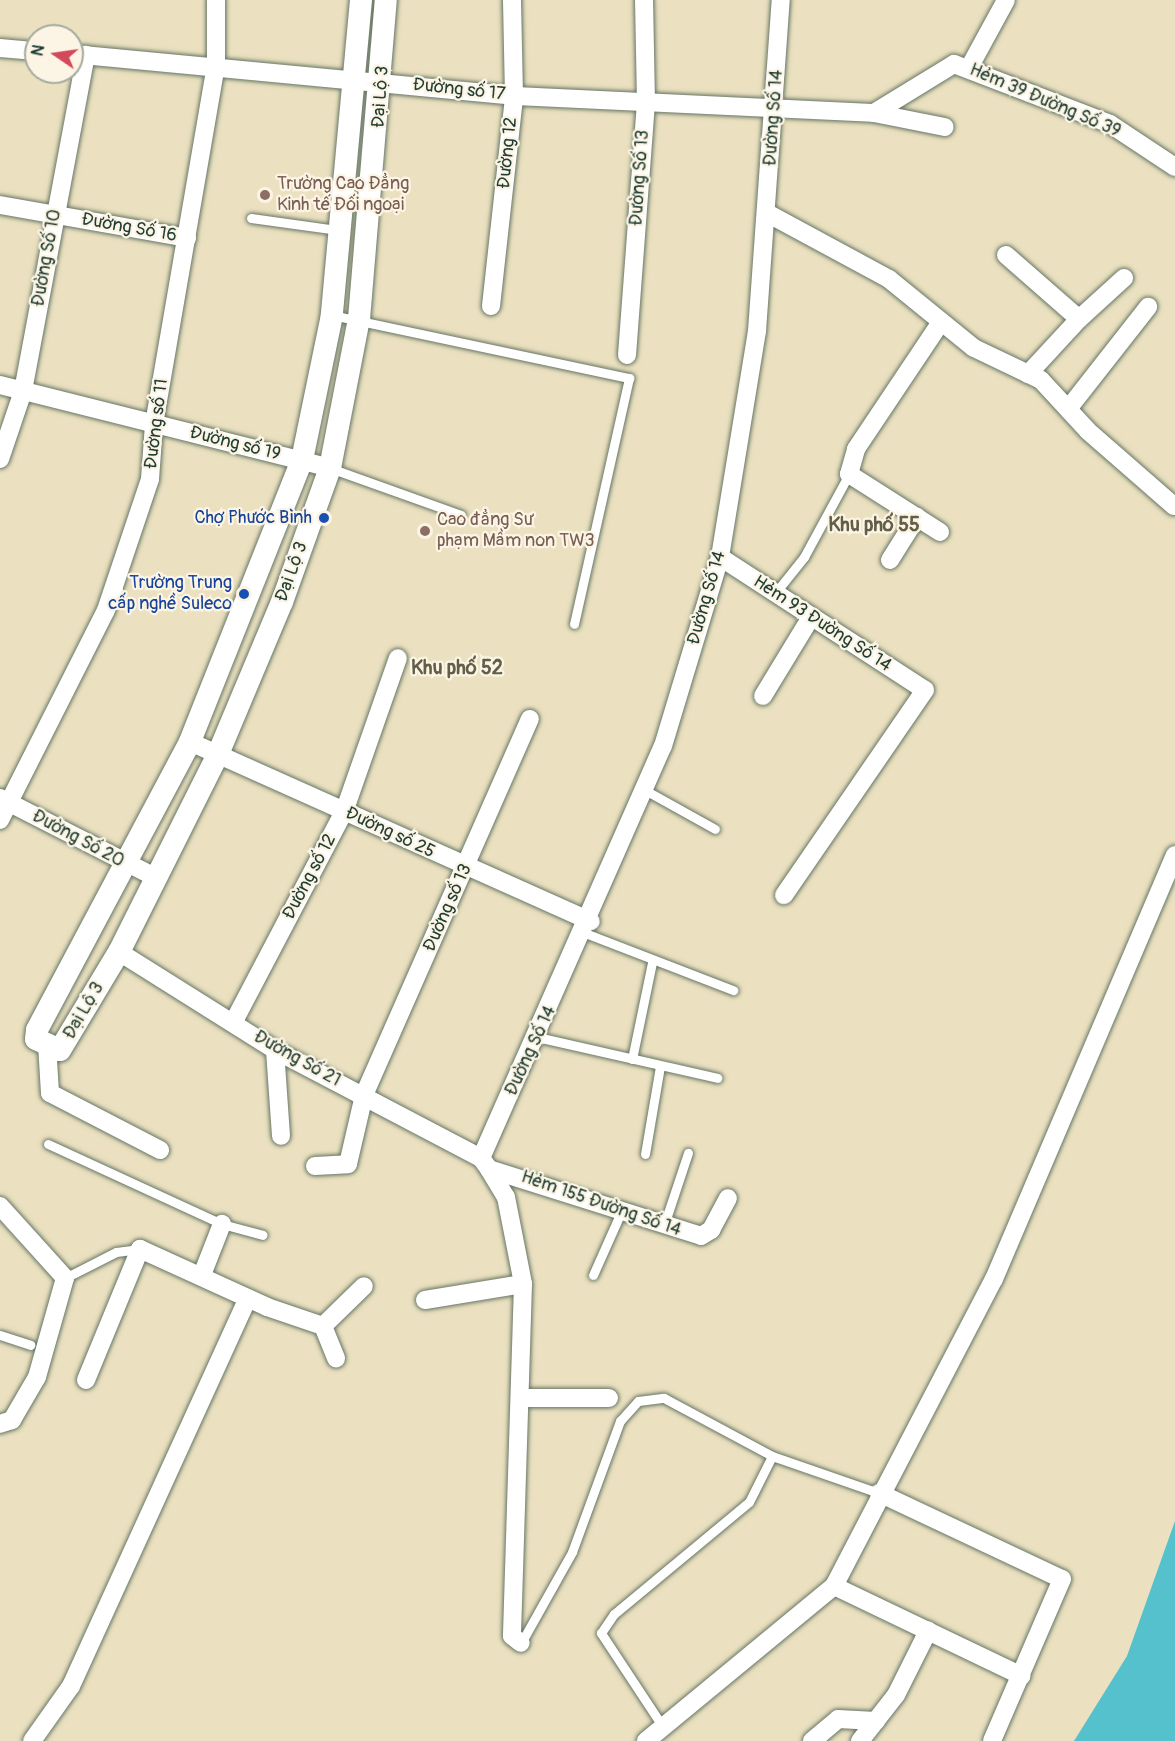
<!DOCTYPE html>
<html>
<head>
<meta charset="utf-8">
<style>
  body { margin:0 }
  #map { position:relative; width:1175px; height:1741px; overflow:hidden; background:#ebe1c0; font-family:Pangolin,sans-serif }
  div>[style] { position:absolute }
  .water>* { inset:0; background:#54c1cc }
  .roads { filter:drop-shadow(0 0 2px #667665) drop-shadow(0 0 2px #667665) }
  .service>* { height:9px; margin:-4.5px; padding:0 4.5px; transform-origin:4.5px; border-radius:4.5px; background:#fff }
  .minor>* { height:18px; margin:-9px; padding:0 9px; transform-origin:9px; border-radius:9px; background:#fff }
  .tertiary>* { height:22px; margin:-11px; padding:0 11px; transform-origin:11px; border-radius:11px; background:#fff }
  .dots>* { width:16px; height:16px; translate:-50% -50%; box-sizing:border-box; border:3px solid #fcf5e5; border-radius:50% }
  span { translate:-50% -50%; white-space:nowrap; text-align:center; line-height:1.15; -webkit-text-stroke:4.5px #fcf5e5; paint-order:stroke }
  .street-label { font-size:18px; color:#1f3d34 }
  .education-label { font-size:18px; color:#785e54 }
  .left { translate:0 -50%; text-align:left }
  .transit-label { font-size:18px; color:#164399 }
  .right { translate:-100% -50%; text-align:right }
  .neighbourhood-label { font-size:20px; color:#625e48; font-weight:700 }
  .north { position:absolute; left:24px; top:24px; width:60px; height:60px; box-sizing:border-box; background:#fcf5e5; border:2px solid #a4ab9e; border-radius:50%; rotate:283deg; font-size:16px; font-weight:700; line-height:24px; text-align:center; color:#1f3d34 }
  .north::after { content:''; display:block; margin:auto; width:21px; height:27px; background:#d1495b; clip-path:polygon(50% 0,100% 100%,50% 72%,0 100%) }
</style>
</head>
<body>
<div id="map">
  <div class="water">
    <div style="clip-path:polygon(1175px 1521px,1175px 1741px,1074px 1741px,1127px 1656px)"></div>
  </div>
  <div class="roads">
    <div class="service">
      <div style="left:251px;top:218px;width:88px;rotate:7.9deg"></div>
      <div style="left:332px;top:315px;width:304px;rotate:12deg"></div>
      <div style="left:629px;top:378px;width:252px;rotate:102.6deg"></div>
      <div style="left:330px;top:468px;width:139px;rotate:19.7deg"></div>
      <div style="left:776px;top:592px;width:45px;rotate:-51.3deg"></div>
      <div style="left:804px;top:557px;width:94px;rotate:-61.5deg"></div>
      <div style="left:645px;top:790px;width:80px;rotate:29.1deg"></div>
      <div style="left:585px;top:933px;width:159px;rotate:21.1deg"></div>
      <div style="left:537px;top:1037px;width:185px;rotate:12.8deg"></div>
      <div style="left:632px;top:1059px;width:99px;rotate:-78.3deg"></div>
      <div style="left:48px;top:1144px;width:192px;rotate:24.7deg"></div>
      <div style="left:222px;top:1224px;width:42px;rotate:15deg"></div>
      <div style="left:645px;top:1154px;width:89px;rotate:-80.3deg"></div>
      <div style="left:664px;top:1225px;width:76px;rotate:-71.6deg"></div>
      <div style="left:593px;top:1275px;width:69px;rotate:-66deg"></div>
      <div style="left:65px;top:1278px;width:57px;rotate:-27deg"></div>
      <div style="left:116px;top:1252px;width:24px;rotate:-7deg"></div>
      <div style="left:0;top:1335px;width:32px;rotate:18deg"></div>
      <div style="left:521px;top:1643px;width:104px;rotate:-60.7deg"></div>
      <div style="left:572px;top:1552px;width:140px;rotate:-69.9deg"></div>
      <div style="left:620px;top:1421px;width:27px;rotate:-48deg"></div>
      <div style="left:638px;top:1401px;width:26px;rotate:-7deg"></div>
      <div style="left:664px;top:1398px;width:123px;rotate:28.2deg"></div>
      <div style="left:772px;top:1456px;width:113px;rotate:19.1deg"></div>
      <div style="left:663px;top:1727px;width:113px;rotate:-123.4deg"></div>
      <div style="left:601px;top:1633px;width:23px;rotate:-56deg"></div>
      <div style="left:614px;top:1614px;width:175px;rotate:-39.7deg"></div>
      <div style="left:749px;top:1502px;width:51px;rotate:-63.4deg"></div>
    </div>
    <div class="minor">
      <div style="left:0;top:48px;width:36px;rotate:5deg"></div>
      <div style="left:72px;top:54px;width:444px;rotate:5.4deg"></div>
      <div style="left:514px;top:96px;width:360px;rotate:2.7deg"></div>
      <div style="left:874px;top:113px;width:94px;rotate:-31.5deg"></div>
      <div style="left:954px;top:64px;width:167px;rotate:21deg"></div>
      <div style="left:1110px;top:124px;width:78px;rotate:33.5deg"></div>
      <div style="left:969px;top:68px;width:77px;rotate:-61.4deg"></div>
      <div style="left:874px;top:113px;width:72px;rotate:11.2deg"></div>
      <div style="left:0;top:205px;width:190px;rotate:10deg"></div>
      <div style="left:767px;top:213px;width:139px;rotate:28.4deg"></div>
      <div style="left:889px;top:279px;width:109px;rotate:39.1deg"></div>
      <div style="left:974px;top:348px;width:74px;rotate:25.5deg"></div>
      <div style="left:1041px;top:380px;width:69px;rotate:47.3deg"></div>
      <div style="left:1088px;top:431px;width:114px;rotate:41.1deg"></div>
      <div style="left:1006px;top:255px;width:97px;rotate:41.2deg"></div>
      <div style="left:1079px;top:319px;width:75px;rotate:132.8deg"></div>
      <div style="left:491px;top:306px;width:211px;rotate:-83.7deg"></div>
      <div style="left:514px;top:96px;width:96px;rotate:-91.2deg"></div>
      <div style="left:1079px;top:319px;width:61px;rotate:-42.3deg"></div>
      <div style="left:627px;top:355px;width:253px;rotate:-85.7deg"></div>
      <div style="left:646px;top:103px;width:103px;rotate:-91.1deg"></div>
      <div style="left:0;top:385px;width:340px;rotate:14.1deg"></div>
      <div style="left:1068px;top:409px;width:130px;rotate:-51.9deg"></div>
      <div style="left:0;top:459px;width:72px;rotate:-71.3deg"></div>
      <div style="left:23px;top:391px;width:342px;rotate:-79.4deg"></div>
      <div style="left:940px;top:532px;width:108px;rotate:-147.5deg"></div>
      <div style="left:849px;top:474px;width:26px;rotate:-74deg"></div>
      <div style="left:856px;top:449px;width:153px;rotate:-56.2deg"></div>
      <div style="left:720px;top:557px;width:244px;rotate:33deg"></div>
      <div style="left:925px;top:690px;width:249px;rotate:124.5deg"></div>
      <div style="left:890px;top:560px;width:51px;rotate:-57.9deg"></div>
      <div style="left:763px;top:696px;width:92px;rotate:-58.7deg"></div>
      <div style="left:190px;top:742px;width:439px;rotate:24.1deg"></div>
      <div style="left:0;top:798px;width:176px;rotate:27deg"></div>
      <div style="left:0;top:820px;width:235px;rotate:-63.2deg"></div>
      <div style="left:106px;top:610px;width:138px;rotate:-71.4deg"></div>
      <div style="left:150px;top:479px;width:55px;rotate:-85.8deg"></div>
      <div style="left:154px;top:424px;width:363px;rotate:-80.2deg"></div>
      <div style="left:216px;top:66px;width:66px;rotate:-90deg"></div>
      <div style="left:119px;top:952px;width:184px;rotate:32.1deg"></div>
      <div style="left:275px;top:1050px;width:233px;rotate:27.7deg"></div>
      <div style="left:481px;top:1158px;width:14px;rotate:54deg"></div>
      <div style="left:489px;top:1169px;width:33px;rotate:59deg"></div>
      <div style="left:506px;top:1197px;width:89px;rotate:78.9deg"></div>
      <div style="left:523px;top:1284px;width:352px;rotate:91.8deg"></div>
      <div style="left:512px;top:1636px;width:11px;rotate:38deg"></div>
      <div style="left:233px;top:1023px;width:238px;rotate:-62.3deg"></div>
      <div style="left:344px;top:812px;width:163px;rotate:-70.7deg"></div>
      <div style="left:47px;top:1044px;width:49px;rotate:86.5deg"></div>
      <div style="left:50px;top:1093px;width:124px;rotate:27.4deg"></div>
      <div style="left:275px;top:1050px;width:86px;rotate:86deg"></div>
      <div style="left:481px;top:1158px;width:450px;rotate:-66.2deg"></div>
      <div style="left:663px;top:746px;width:197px;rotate:-73.2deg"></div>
      <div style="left:720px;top:557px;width:229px;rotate:-80.7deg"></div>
      <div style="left:757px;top:331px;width:332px;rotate:-85.9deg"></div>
      <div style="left:315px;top:1166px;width:33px;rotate:-3deg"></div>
      <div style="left:348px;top:1164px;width:71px;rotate:-76.9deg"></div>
      <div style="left:364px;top:1095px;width:411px;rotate:-66.2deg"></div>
      <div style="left:489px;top:1169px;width:222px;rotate:17.5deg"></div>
      <div style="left:701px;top:1236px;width:12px;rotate:-31deg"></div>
      <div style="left:711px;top:1230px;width:36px;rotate:-62deg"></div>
      <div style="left:0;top:1206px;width:97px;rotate:47.9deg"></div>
      <div style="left:65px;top:1278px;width:103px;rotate:105.8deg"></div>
      <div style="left:37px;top:1377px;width:50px;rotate:120.2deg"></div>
      <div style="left:12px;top:1420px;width:13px;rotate:162deg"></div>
      <div style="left:202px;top:1275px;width:55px;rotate:-68.6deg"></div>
      <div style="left:425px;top:1300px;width:99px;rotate:-9.3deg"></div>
      <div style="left:323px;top:1326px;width:57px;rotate:-44.3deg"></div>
      <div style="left:86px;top:1380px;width:142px;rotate:-67.6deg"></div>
      <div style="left:140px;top:1249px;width:140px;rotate:24.5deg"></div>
      <div style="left:267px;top:1307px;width:59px;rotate:18.7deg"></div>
      <div style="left:323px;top:1326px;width:35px;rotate:68deg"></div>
      <div style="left:520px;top:1398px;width:89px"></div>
      <div style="left:879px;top:1493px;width:202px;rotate:25.2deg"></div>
      <div style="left:1062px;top:1579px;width:176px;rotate:113.4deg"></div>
      <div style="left:834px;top:1586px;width:208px;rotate:25.6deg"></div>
      <div style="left:32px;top:1741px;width:67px;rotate:-54.7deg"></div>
      <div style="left:71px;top:1686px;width:426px;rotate:-65.5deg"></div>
      <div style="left:646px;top:1741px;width:244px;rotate:-39.5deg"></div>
      <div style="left:834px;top:1586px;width:346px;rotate:-62.5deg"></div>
      <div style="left:994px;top:1279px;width:461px;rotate:-66.9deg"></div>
      <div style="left:812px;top:1741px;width:34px;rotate:-40deg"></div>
      <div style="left:838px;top:1719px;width:38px;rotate:3deg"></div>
      <div style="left:860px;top:1741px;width:58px;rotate:-52deg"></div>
      <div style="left:896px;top:1695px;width:72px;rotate:-63.4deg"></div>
    </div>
    <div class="tertiary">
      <div style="left:361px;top:0;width:316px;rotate:95.3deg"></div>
      <div style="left:332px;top:315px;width:148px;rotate:101.7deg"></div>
      <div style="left:302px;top:460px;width:303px;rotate:111.7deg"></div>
      <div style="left:190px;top:742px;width:326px;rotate:118deg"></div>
      <div style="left:37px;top:1030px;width:9px;rotate:96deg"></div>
      <div style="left:36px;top:1039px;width:26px;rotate:25deg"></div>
      <div style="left:60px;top:1050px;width:114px;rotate:-59deg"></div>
      <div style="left:119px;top:952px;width:221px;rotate:-63.4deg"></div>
      <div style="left:218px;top:754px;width:165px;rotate:-67.2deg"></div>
      <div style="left:282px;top:602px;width:142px;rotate:-70.3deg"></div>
      <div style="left:330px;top:468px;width:152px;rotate:-79deg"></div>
      <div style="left:359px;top:319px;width:320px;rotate:-85.2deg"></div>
    </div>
  </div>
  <div class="dots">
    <div style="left:265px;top:195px;background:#8d6e63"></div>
    <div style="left:324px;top:518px;background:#1a4fb4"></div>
    <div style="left:425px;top:531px;background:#8d6e63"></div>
    <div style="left:244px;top:594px;background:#1a4fb4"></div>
  </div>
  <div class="street-label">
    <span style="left:459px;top:90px;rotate:6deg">Đường số 17</span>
    <span style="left:381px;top:97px;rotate:-86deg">Đại Lộ 3</span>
    <span style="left:1045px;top:101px;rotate:23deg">Hẻm 39 Đường Số 39</span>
    <span style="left:774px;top:118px;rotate:-86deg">Đường Số 14</span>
    <span style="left:508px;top:153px;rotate:-84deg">Đường 12</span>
    <span style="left:640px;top:178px;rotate:-86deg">Đường Số 13</span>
    <span style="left:129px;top:228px;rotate:10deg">Đường Số 16</span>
    <span style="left:47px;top:258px;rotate:-80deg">Đường Số 10</span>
    <span style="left:157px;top:424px;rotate:-83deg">Đường số 11</span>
    <span style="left:235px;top:444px;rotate:14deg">Đường số 19</span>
    <span style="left:292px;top:572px;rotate:-70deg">Đại Lộ 3</span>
    <span style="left:707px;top:598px;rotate:-74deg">Đường Số 14</span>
    <span style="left:822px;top:624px;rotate:33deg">Hẻm 93 Đường Số 14</span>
    <span style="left:390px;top:833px;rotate:25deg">Đường số 25</span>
    <span style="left:78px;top:839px;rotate:28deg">Đường Số 20</span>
    <span style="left:310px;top:877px;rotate:-62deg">Đường số 12</span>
    <span style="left:448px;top:908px;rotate:-66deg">Đường số 13</span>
    <span style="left:84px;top:1011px;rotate:-60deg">Đại Lộ 3</span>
    <span style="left:531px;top:1051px;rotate:-65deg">Đường Số 14</span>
    <span style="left:297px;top:1059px;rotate:29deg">Đường Số 21</span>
    <span style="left:601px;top:1204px;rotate:19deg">Hẻm 155 Đường Số 14</span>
  </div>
  <div class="education-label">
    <span class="left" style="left:277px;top:195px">Trường Cao Đẳng<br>Kinh tế Đối ngoại</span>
    <span class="left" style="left:437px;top:531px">Cao đẳng Sư<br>phạm Mầm non TW3</span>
  </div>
  <div class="transit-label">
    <span class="right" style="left:312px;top:518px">Chợ Phước Bình</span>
    <span class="right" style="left:232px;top:594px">Trường Trung<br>cấp nghề Suleco</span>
  </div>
  <div class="neighbourhood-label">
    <span style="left:874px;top:524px">Khu phố 55</span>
    <span style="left:457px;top:667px">Khu phố 52</span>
  </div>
  <div class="north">N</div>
</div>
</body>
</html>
